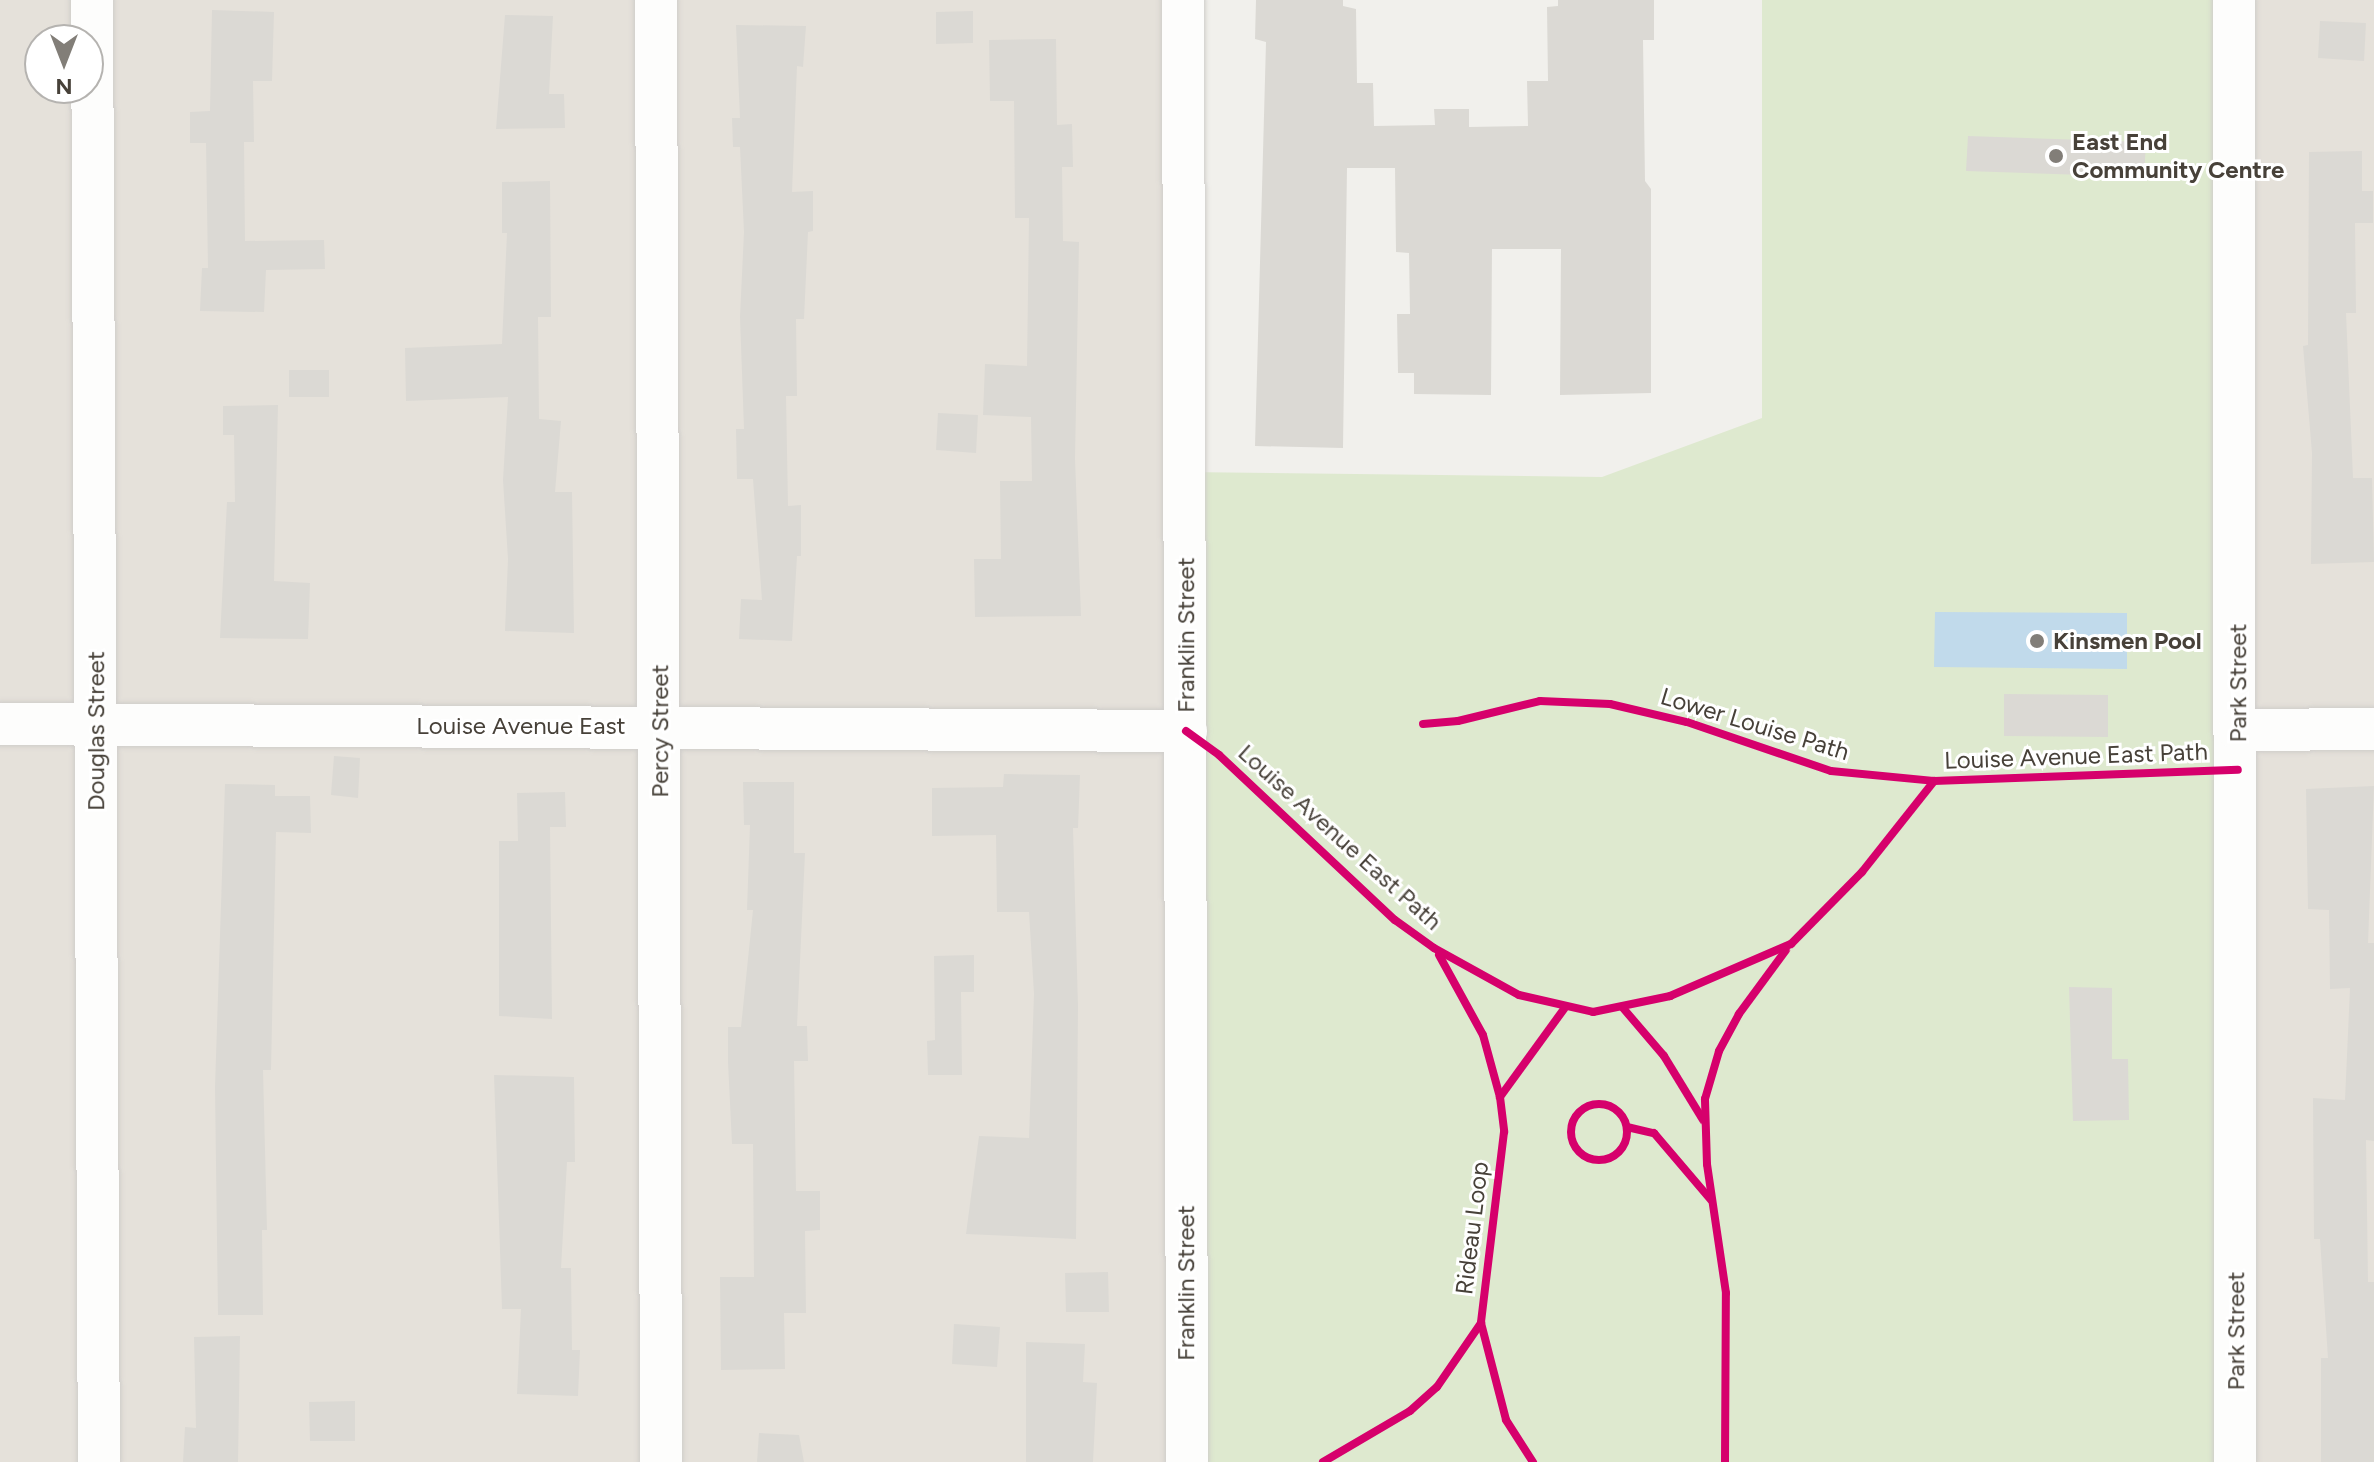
<!DOCTYPE html>
<html>
<head>
<meta charset="utf-8">
<style>
  body { margin:0 }
  #map { position:relative; width:2374px; height:1462px; overflow:hidden; background:#f1f0ec; font-family:Figtree,sans-serif }
  div>[style] { position:absolute }
  .residential>* { inset:0; background:#e5e1da }
  .green>* { inset:0; background:#dee9cf }
  .water>* { inset:0; background:#c1daeb }
  .building>* { inset:0; background:#dbd9d4 }
  .roads { filter:drop-shadow(0 0 2px #cfcdca) drop-shadow(0 0 2px #cfcdca) }
  .street>* { height:42px; margin:-21px; padding:0 21px; transform-origin:21px; border-radius:21px; background:#fdfdfc }
  .cycleway>* { height:8px; margin:-4px; padding:0 4px; transform-origin:4px; border-radius:4px; background:#d6006c }
  .cycleway>.ring { margin:-4px; padding:0; box-sizing:content-box; background:none; border:8px solid #d6006c; border-radius:50% }
  .dots>* { width:22px; height:22px; translate:-50% -50%; box-sizing:border-box; border:4px solid #fff; border-radius:50% }
  span { translate:-50% -50%; white-space:nowrap; text-align:center; line-height:1.15; -webkit-text-stroke:6px #fff; paint-order:stroke }
  .poi-label { font-size:24px; color:#474139; font-weight:700 }
  .left { translate:0 -50%; text-align:left }
  .street-label { font-size:24px; color:#474139 }
  .north { position:absolute; left:24px; top:24px; width:80px; height:80px; box-sizing:border-box; background:#fff; border:2px solid #b5b3b0; border-radius:50%; rotate:180deg; font-size:22px; font-weight:700; line-height:32px; text-align:center; color:#474139 }
  .north::after { content:''; display:block; margin:auto; width:28px; height:36px; background:#827e78; clip-path:polygon(50% 0,100% 100%,50% 72%,0 100%) }
</style>
</head>
<body>
<div id="map">
  <div class="residential">
    <div style="clip-path:polygon(evenodd,0 0,1182px 0,1187px 1462px,0 1462px,0 0,40px 40px,88px 40px,88px 88px,40px 88px,40px 40px)"></div>
    <div style="clip-path:polygon(2234px 0,2374px 0,2374px 1462px,2235px 1462px)"></div>
  </div>
  <div class="green">
    <div style="clip-path:polygon(1762px 0,2234px 0,2235px 1462px,1187px 1462px,1184px 472px,1602px 477px,1762px 418px)"></div>
  </div>
  <div class="water">
    <div style="clip-path:polygon(1935px 612px,2127px 613px,2127px 669px,1934px 667px)"></div>
  </div>
  <div class="building">
    <div style="clip-path:polygon(1256px 0,1343px 0,1343px 6px,1356px 9px,1357px 83px,1373px 83px,1374px 126px,1435px 125px,1434px 109px,1469px 109px,1469px 127px,1528px 126px,1527px 81px,1548px 81px,1547px 7px,1558px 6px,1558px 0,1654px 0,1654px 40px,1643px 40px,1645px 181px,1651px 189px,1651px 393px,1560px 395px,1561px 249px,1492px 249px,1491px 395px,1414px 394px,1414px 373px,1398px 373px,1397px 314px,1410px 314px,1409px 253px,1396px 252px,1395px 168px,1347px 168px,1343px 448px,1255px 446px,1266px 42px,1255px 39px)"></div>
    <div style="clip-path:polygon(212px 10px,274px 12px,272px 81px,253px 81px,254px 142px,244px 142px,245px 241px,324px 240px,325px 269px,266px 270px,264px 312px,200px 311px,202px 268px,208px 268px,206px 143px,190px 143px,190px 112px,210px 111px)"></div>
    <div style="clip-path:polygon(973px 11px,973px 43px,936px 44px,936px 12px)"></div>
    <div style="clip-path:polygon(505px 15px,553px 16px,549px 94px,564px 94px,565px 128px,496px 129px)"></div>
    <div style="clip-path:polygon(2320px 21px,2366px 23px,2364px 61px,2318px 58px)"></div>
    <div style="clip-path:polygon(736px 25px,806px 26px,803px 67px,797px 66px,792px 192px,813px 191px,813px 231px,808px 232px,804px 319px,796px 319px,797px 396px,786px 396px,788px 506px,801px 505px,801px 556px,797px 556px,792px 641px,739px 639px,741px 599px,762px 600px,753px 479px,737px 479px,736px 429px,744px 429px,740px 317px,744px 232px,740px 147px,733px 147px,732px 118px,740px 118px)"></div>
    <div style="clip-path:polygon(1056px 39px,1057px 125px,1072px 124px,1073px 167px,1062px 167px,1063px 241px,1079px 242px,1075px 459px,1081px 616px,975px 617px,974px 559px,1001px 559px,1000px 481px,1032px 481px,1031px 417px,983px 415px,985px 364px,1027px 366px,1029px 218px,1015px 218px,1014px 101px,990px 101px,989px 40px)"></div>
    <div style="clip-path:polygon(1968px 136px,2146px 142px,2144px 177px,1966px 171px)"></div>
    <div style="clip-path:polygon(2362px 151px,2362px 191px,2373px 191px,2373px 223px,2355px 223px,2356px 313px,2346px 313px,2353px 478px,2372px 478px,2374px 562px,2311px 564px,2312px 453px,2303px 346px,2308px 345px,2309px 152px)"></div>
    <div style="clip-path:polygon(550px 181px,551px 317px,538px 317px,539px 419px,561px 421px,555px 492px,572px 492px,574px 633px,505px 631px,508px 559px,503px 480px,508px 397px,406px 401px,405px 348px,502px 344px,507px 233px,502px 233px,502px 182px)"></div>
    <div style="clip-path:polygon(289px 370px,329px 370px,329px 397px,289px 397px)"></div>
    <div style="clip-path:polygon(278px 405px,274px 581px,310px 583px,308px 639px,220px 638px,227px 502px,235px 502px,234px 435px,223px 435px,223px 406px)"></div>
    <div style="clip-path:polygon(938px 413px,978px 415px,976px 453px,936px 450px)"></div>
    <div style="clip-path:polygon(2004px 694px,2108px 695px,2108px 737px,2004px 736px)"></div>
    <div style="clip-path:polygon(334px 756px,360px 758px,358px 798px,331px 795px)"></div>
    <div style="clip-path:polygon(1004px 774px,1080px 775px,1078px 828px,1073px 828px,1078px 1007px,1076px 1239px,966px 1234px,979px 1136px,1029px 1138px,1034px 994px,1029px 912px,997px 912px,996px 835px,932px 836px,932px 788px,1003px 787px)"></div>
    <div style="clip-path:polygon(743px 782px,794px 782px,794px 853px,805px 853px,797px 1026px,807px 1026px,808px 1061px,794px 1061px,796px 1191px,820px 1191px,820px 1230px,805px 1231px,806px 1313px,784px 1313px,785px 1369px,721px 1370px,720px 1277px,754px 1277px,753px 1144px,732px 1144px,728px 1062px,728px 1027px,741px 1027px,753px 910px,747px 910px,750px 825px,744px 825px)"></div>
    <div style="clip-path:polygon(225px 784px,275px 785px,275px 796px,310px 796px,311px 833px,276px 832px,271px 1070px,263px 1070px,267px 1230px,262px 1230px,263px 1315px,218px 1315px,215px 1087px)"></div>
    <div style="clip-path:polygon(2374px 786px,2368px 943px,2374px 943px,2374px 1141px,2366px 1140px,2368px 1282px,2374px 1282px,2374px 1462px,2321px 1462px,2321px 1358px,2328px 1358px,2320px 1239px,2314px 1239px,2313px 1098px,2345px 1100px,2350px 988px,2330px 989px,2329px 910px,2308px 909px,2306px 789px)"></div>
    <div style="clip-path:polygon(565px 792px,566px 827px,550px 827px,552px 1019px,499px 1016px,499px 841px,518px 841px,517px 793px)"></div>
    <div style="clip-path:polygon(974px 955px,974px 992px,961px 992px,962px 1075px,928px 1075px,927px 1041px,935px 1040px,934px 956px)"></div>
    <div style="clip-path:polygon(2069px 987px,2112px 988px,2112px 1059px,2128px 1059px,2129px 1120px,2073px 1121px)"></div>
    <div style="clip-path:polygon(494px 1075px,574px 1077px,575px 1162px,567px 1162px,561px 1268px,571px 1268px,572px 1350px,580px 1350px,578px 1396px,517px 1394px,521px 1309px,502px 1309px)"></div>
    <div style="clip-path:polygon(1108px 1272px,1109px 1312px,1066px 1312px,1065px 1273px)"></div>
    <div style="clip-path:polygon(954px 1324px,1000px 1327px,997px 1367px,952px 1364px)"></div>
    <div style="clip-path:polygon(240px 1336px,238px 1462px,183px 1462px,185px 1427px,196px 1428px,194px 1337px)"></div>
    <div style="clip-path:polygon(1026px 1342px,1085px 1344px,1083px 1382px,1097px 1383px,1093px 1462px,1026px 1462px)"></div>
    <div style="clip-path:polygon(355px 1401px,355px 1441px,310px 1441px,309px 1402px)"></div>
    <div style="clip-path:polygon(759px 1433px,799px 1435px,804px 1462px,757px 1462px)"></div>
  </div>
  <div class="roads">
    <div class="street">
      <div style="left:92px;top:0;width:1462px;rotate:89.73deg"></div>
      <div style="left:656px;top:0;width:1462px;rotate:89.8deg"></div>
      <div style="left:1183px;top:0;width:1462px;rotate:89.84deg"></div>
      <div style="left:2234px;top:0;width:1462px;rotate:89.96deg"></div>
      <div style="left:0;top:724px;width:1186px;rotate:0.34deg"></div>
      <div style="left:2239px;top:730px;width:135px;rotate:-0.4deg"></div>
    </div>
  </div>
  <div class="cycleway">
    <div style="left:1423px;top:724px;width:35px;rotate:-5deg"></div>
    <div style="left:1458px;top:721px;width:84px;rotate:-13.7deg"></div>
    <div style="left:1540px;top:701px;width:70px;rotate:2.5deg"></div>
    <div style="left:1610px;top:704px;width:79px;rotate:13.2deg"></div>
    <div style="left:1687px;top:722px;width:152px;rotate:18.8deg"></div>
    <div style="left:1831px;top:771px;width:103px;rotate:5.5deg"></div>
    <div style="left:1186px;top:731px;width:41px;rotate:36deg"></div>
    <div style="left:1219px;top:755px;width:241px;rotate:43.2deg"></div>
    <div style="left:1395px;top:920px;width:48px;rotate:35.7deg"></div>
    <div style="left:1434px;top:948px;width:97px;rotate:28.9deg"></div>
    <div style="left:1519px;top:995px;width:76px;rotate:12.9deg"></div>
    <div style="left:1593px;top:1012px;width:79px;rotate:-11.7deg"></div>
    <div style="left:1670px;top:996px;width:132px;rotate:-23.3deg"></div>
    <div style="left:1791px;top:944px;width:101px;rotate:-45.4deg"></div>
    <div style="left:1862px;top:872px;width:116px;rotate:-51.6deg"></div>
    <div style="left:1934px;top:781px;width:304px;rotate:-2.1deg"></div>
    <div style="left:1439px;top:955px;width:91px;rotate:61.2deg"></div>
    <div style="left:1483px;top:1035px;width:64px;rotate:74.7deg"></div>
    <div style="left:1500px;top:1097px;width:35px;rotate:83deg"></div>
    <div style="left:1504px;top:1132px;width:192px;rotate:96.9deg"></div>
    <div style="left:1481px;top:1323px;width:100px;rotate:75.5deg"></div>
    <div style="left:1506px;top:1420px;width:50px;rotate:57.3deg"></div>
    <div style="left:1623px;top:1008px;width:63px;rotate:49.5deg"></div>
    <div style="left:1664px;top:1056px;width:75px;rotate:58.6deg"></div>
    <div style="left:1500px;top:1097px;width:109px;rotate:-54deg"></div>
    <div class="ring" style="left:1571px;top:1104px;width:48px;height:48px"></div>
    <div style="left:1627px;top:1127px;width:28px;rotate:13deg"></div>
    <div style="left:1654px;top:1133px;width:88px;rotate:49.6deg"></div>
    <div style="left:1323px;top:1462px;width:101px;rotate:-30.4deg"></div>
    <div style="left:1410px;top:1411px;width:36px;rotate:-42deg"></div>
    <div style="left:1437px;top:1387px;width:78px;rotate:-55.5deg"></div>
    <div style="left:1725px;top:1462px;width:169px;rotate:-89.7deg"></div>
    <div style="left:1726px;top:1293px;width:130px;rotate:-98.4deg"></div>
    <div style="left:1707px;top:1164px;width:65px;rotate:-91.8deg"></div>
    <div style="left:1705px;top:1099px;width:50px;rotate:-73.7deg"></div>
    <div style="left:1719px;top:1051px;width:42px;rotate:-61.6deg"></div>
    <div style="left:1739px;top:1014px;width:79px;rotate:-53.7deg"></div>
  </div>
  <div class="dots">
    <div style="left:2056px;top:156px;background:#827e78"></div>
    <div style="left:2037px;top:641px;background:#827e78"></div>
  </div>
  <div class="poi-label">
    <span class="left" style="left:2072px;top:156px">East End<br>Community Centre</span>
    <span class="left" style="left:2053px;top:641px">Kinsmen Pool</span>
  </div>
  <div class="street-label">
    <span style="left:1186px;top:635px;rotate:-90deg">Franklin Street</span>
    <span style="left:2238px;top:683px;rotate:-90deg">Park Street</span>
    <span style="left:1755px;top:724px;rotate:17deg">Lower Louise Path</span>
    <span style="left:521px;top:726px">Louise Avenue East</span>
    <span style="left:96px;top:731px;rotate:-90deg">Douglas Street</span>
    <span style="left:660px;top:731px;rotate:-90deg">Percy Street</span>
    <span style="left:2076px;top:756px;rotate:-2deg">Louise Avenue East Path</span>
    <span style="left:1340px;top:837px;rotate:42deg">Louise Avenue East Path</span>
    <span style="left:1472px;top:1228px;rotate:-83deg">Rideau Loop</span>
    <span style="left:1186px;top:1283px;rotate:-90deg">Franklin Street</span>
    <span style="left:2236px;top:1331px;rotate:-90deg">Park Street</span>
  </div>
  <div class="north">N</div>
</div>
</body>
</html>
